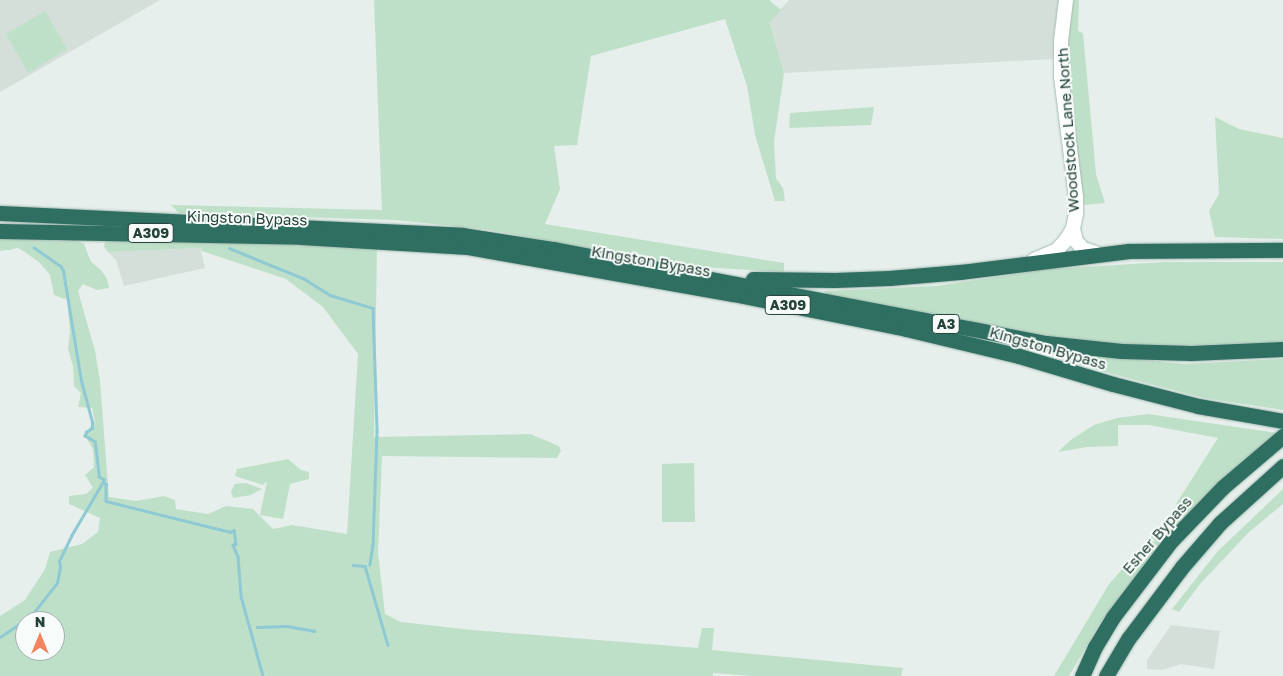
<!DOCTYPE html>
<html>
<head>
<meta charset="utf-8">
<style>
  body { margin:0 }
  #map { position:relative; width:1283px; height:676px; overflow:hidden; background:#e6efeb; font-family:"Golos Text",sans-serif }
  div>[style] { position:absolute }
  .built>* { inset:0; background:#d4dfda }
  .green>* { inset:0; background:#bfe0c8 }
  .stream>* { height:2.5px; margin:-1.25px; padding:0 1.25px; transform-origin:1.25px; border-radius:1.25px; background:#8ec9d4 }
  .roads { filter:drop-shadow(0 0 1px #a4bbb3) drop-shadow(0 0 1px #a4bbb3) }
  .secondary>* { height:14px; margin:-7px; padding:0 7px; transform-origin:7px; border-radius:7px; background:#fff }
  .highway>* { height:15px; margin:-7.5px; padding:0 7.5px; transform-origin:7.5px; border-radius:7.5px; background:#2f6f62 }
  span { translate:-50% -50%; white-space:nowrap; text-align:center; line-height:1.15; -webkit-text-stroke:4px #f7fbf9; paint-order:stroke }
  .shield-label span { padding:1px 4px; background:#f7fbf9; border:1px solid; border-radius:4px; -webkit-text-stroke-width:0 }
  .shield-label { font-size:14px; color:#24423a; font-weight:700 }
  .street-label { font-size:15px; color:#24423a }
  .north { position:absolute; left:15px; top:611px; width:50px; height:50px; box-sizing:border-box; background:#f7fbf9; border:1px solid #a3b1ad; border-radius:50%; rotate:0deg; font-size:14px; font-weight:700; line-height:20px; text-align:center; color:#24423a }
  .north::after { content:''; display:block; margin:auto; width:18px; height:22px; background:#f4845f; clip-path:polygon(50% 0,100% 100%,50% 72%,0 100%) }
</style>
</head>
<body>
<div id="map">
  <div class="built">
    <div style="clip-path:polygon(0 0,160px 0,0 92px)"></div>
    <div style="clip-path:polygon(789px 0,1059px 0,1054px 32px,1053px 59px,784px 73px,770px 21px)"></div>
    <div style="clip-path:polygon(200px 248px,205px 268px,124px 286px,116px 260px,108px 252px)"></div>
    <div style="clip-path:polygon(1171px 625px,1220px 631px,1214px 669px,1181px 664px,1162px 670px,1147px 669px,1147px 660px)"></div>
  </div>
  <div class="green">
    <div style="clip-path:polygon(374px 0,769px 0,781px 10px,770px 22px,784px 73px,774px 142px,776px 178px,783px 188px,785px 201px,775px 201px,755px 135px,747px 86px,725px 19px,591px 56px,577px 145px,554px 146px,560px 189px,545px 224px,784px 263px,784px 272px,682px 266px,490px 230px,395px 220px,179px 213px,171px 205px,382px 210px)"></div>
    <div style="clip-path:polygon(1072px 0,1079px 0,1078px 31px,1083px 33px,1096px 174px,1105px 203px,1084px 205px,1068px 73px,1068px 29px)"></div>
    <div style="clip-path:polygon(45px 11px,67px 49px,28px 73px,6px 34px)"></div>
    <div style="clip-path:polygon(874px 107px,871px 125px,789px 128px,790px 113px)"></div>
    <div style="clip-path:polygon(1215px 117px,1239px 129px,1283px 138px,1283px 239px,1215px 237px,1209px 211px,1219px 194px)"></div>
    <div style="clip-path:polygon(evenodd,10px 236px,44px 237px,58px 241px,75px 240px,84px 244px,91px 262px,101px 270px,107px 279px,109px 288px,97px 290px,83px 284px,78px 291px,95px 351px,100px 381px,109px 497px,136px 501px,164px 496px,175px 500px,176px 509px,208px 514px,226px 506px,253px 509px,273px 529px,292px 525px,347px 534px,358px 354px,323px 307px,286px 279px,202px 251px,200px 248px,108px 252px,104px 247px,105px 242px,111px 238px,377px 247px,374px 437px,530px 434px,559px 446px,561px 451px,557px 458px,382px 456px,378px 553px,385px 614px,401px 622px,472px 630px,698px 648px,702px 628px,714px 628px,712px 650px,903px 668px,901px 676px,751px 676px,713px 673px,713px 676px,0 676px,0 616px,25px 600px,45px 569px,50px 552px,82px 544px,98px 532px,100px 518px,69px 504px,69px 496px,86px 494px,93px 488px,85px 475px,94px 467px,93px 449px,84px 434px,95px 422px,92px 408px,78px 407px,81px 393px,74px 386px,73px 366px,68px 349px,70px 332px,67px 298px,64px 299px,54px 295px,50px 275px,40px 263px,25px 252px,18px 248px,0 251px,0 239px,10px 236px,25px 621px,55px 621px,55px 651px,25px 651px,25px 621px)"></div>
    <div style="clip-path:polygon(1165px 262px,1283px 262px,1283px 342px,1143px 347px,1065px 339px,1009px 329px,827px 295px,824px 291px,936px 286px,1050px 269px)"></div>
    <div style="clip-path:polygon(1062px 352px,1184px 364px,1283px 359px,1283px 410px,1204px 398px,1113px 374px,1060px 359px)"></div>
    <div style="clip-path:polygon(1148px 414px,1277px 433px,1199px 501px,1147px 562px,1098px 626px,1069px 676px,1054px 676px,1109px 584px,1179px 506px,1176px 504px,1218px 438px,1149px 425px,1118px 425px,1118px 446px,1087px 447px,1058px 452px,1072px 439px,1094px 425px,1117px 418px)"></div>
    <div style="clip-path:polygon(288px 459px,301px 470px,309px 472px,309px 479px,290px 484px,283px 519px,260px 515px,267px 481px,263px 485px,235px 476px,237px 469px)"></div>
    <div style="clip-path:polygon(694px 463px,695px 522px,662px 522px,662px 464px)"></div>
    <div style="clip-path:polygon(246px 483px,262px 489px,251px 495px,233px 498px,231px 491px,235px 484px)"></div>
    <div style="clip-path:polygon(1283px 489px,1283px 504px,1248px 533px,1200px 584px,1179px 612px,1172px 609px,1217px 552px)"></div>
  </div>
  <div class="stream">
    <div style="left:229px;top:248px;width:80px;rotate:22.1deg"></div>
    <div style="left:303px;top:278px;width:32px;rotate:32deg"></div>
    <div style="left:330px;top:295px;width:45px;rotate:16.8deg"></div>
    <div style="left:373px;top:308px;width:123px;rotate:88.1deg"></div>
    <div style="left:377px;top:431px;width:114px;rotate:92deg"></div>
    <div style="left:373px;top:545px;width:20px;rotate:99deg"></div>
    <div style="left:103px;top:482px;width:4px;rotate:34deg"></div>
    <div style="left:106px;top:484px;width:17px;rotate:90deg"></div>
    <div style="left:106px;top:501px;width:128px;rotate:14deg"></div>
    <div style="left:230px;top:532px;width:4px;rotate:-27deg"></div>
    <div style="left:234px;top:530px;width:14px;rotate:82deg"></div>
    <div style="left:236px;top:544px;width:3px;rotate:162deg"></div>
    <div style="left:233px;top:545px;width:12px;rotate:66deg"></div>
    <div style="left:238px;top:556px;width:40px;rotate:85.7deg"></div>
    <div style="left:241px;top:596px;width:83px;rotate:74.6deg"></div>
    <div style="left:353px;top:565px;width:12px;rotate:5deg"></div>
    <div style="left:365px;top:566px;width:82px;rotate:73.8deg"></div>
    <div style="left:257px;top:627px;width:30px;rotate:-2deg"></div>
    <div style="left:287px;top:626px;width:28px;rotate:10deg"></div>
    <div style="left:0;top:637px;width:37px;rotate:-34deg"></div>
    <div style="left:31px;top:616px;width:42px;rotate:-51.8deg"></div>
    <div style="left:57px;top:583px;width:15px;rotate:-79deg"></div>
    <div style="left:60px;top:568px;width:7px;rotate:-98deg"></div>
    <div style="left:59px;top:561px;width:28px;rotate:-64deg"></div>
    <div style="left:71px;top:536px;width:65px;rotate:-59.5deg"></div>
    <div style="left:104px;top:480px;width:6px;rotate:-149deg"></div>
    <div style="left:99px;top:477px;width:35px;rotate:-97deg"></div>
    <div style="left:95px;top:442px;width:12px;rotate:-149deg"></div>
    <div style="left:85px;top:436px;width:4px;rotate:-76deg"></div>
    <div style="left:86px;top:432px;width:7px;rotate:-34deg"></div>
    <div style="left:92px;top:428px;width:6px;rotate:-90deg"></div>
    <div style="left:92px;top:422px;width:42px;rotate:-105deg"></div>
    <div style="left:81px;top:381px;width:111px;rotate:-99.3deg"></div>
    <div style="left:63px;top:271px;width:4px;rotate:-117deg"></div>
    <div style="left:61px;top:267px;width:33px;rotate:-145deg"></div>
  </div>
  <div class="roads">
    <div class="secondary">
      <div style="left:1073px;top:229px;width:12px;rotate:76deg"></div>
      <div style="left:1076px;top:241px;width:11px;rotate:49deg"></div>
      <div style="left:1083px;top:249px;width:13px;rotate:18deg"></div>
      <div style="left:1034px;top:260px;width:25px;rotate:-23deg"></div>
      <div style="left:1057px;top:250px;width:13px;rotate:-48deg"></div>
      <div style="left:1066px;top:240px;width:13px;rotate:-58deg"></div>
      <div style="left:1073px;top:229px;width:16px;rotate:-79deg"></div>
      <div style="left:1076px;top:213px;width:16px;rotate:-90deg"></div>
      <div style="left:1076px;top:197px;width:122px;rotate:-97.1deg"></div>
      <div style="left:1061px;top:76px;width:35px;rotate:-90deg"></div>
      <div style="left:1061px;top:41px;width:41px;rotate:-83deg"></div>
    </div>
    <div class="highway">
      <div style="left:0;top:213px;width:463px;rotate:2.7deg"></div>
      <div style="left:462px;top:235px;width:93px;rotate:8.7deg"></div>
      <div style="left:554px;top:249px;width:501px;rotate:10.82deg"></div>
      <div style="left:1046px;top:343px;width:76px;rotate:6deg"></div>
      <div style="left:1122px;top:351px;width:69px;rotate:1.7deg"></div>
      <div style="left:1191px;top:353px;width:92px;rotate:-2.5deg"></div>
      <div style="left:0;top:231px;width:301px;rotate:1.1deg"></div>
      <div style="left:301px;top:237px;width:167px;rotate:3.4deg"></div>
      <div style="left:468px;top:247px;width:269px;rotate:10.1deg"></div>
      <div style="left:733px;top:294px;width:177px;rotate:11.4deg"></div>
      <div style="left:906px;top:329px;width:116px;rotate:13.4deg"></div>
      <div style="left:1019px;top:356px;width:98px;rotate:16.6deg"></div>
      <div style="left:1113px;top:384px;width:88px;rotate:14.5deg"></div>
      <div style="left:1198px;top:406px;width:86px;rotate:10deg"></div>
      <div style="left:753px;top:279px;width:82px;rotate:0.7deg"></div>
      <div style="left:835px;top:280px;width:54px;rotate:-2.1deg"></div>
      <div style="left:889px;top:278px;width:71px;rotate:-4.8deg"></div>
      <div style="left:960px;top:272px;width:170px;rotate:-7.1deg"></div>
      <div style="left:1129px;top:251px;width:154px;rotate:-0.4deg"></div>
      <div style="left:1082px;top:676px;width:32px;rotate:-66deg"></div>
      <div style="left:1095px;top:647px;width:35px;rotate:-59deg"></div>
      <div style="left:1113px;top:617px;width:96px;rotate:-52.7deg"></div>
      <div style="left:1171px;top:541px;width:75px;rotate:-46.1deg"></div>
      <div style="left:1223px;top:487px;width:79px;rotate:-40.4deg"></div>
      <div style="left:1106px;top:676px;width:43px;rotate:-59.3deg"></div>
      <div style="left:1128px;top:639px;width:90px;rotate:-53.1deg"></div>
      <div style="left:1182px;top:567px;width:58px;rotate:-49.2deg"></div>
      <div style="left:1220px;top:523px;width:85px;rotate:-42.1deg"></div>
    </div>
  </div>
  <div class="shield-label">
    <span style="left:151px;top:233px">A309</span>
    <span style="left:788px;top:305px">A309</span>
    <span style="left:946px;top:324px">A3</span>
  </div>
  <div class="street-label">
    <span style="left:1068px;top:130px;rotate:-94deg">Woodstock Lane North</span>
    <span style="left:247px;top:218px;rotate:2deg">Kingston Bypass</span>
    <span style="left:651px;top:261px;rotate:10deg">Kingston Bypass</span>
    <span style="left:1048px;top:348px;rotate:16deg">Kingston Bypass</span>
    <span style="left:1157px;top:535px;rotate:-49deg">Esher Bypass</span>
  </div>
  <div class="north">N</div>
</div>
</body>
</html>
